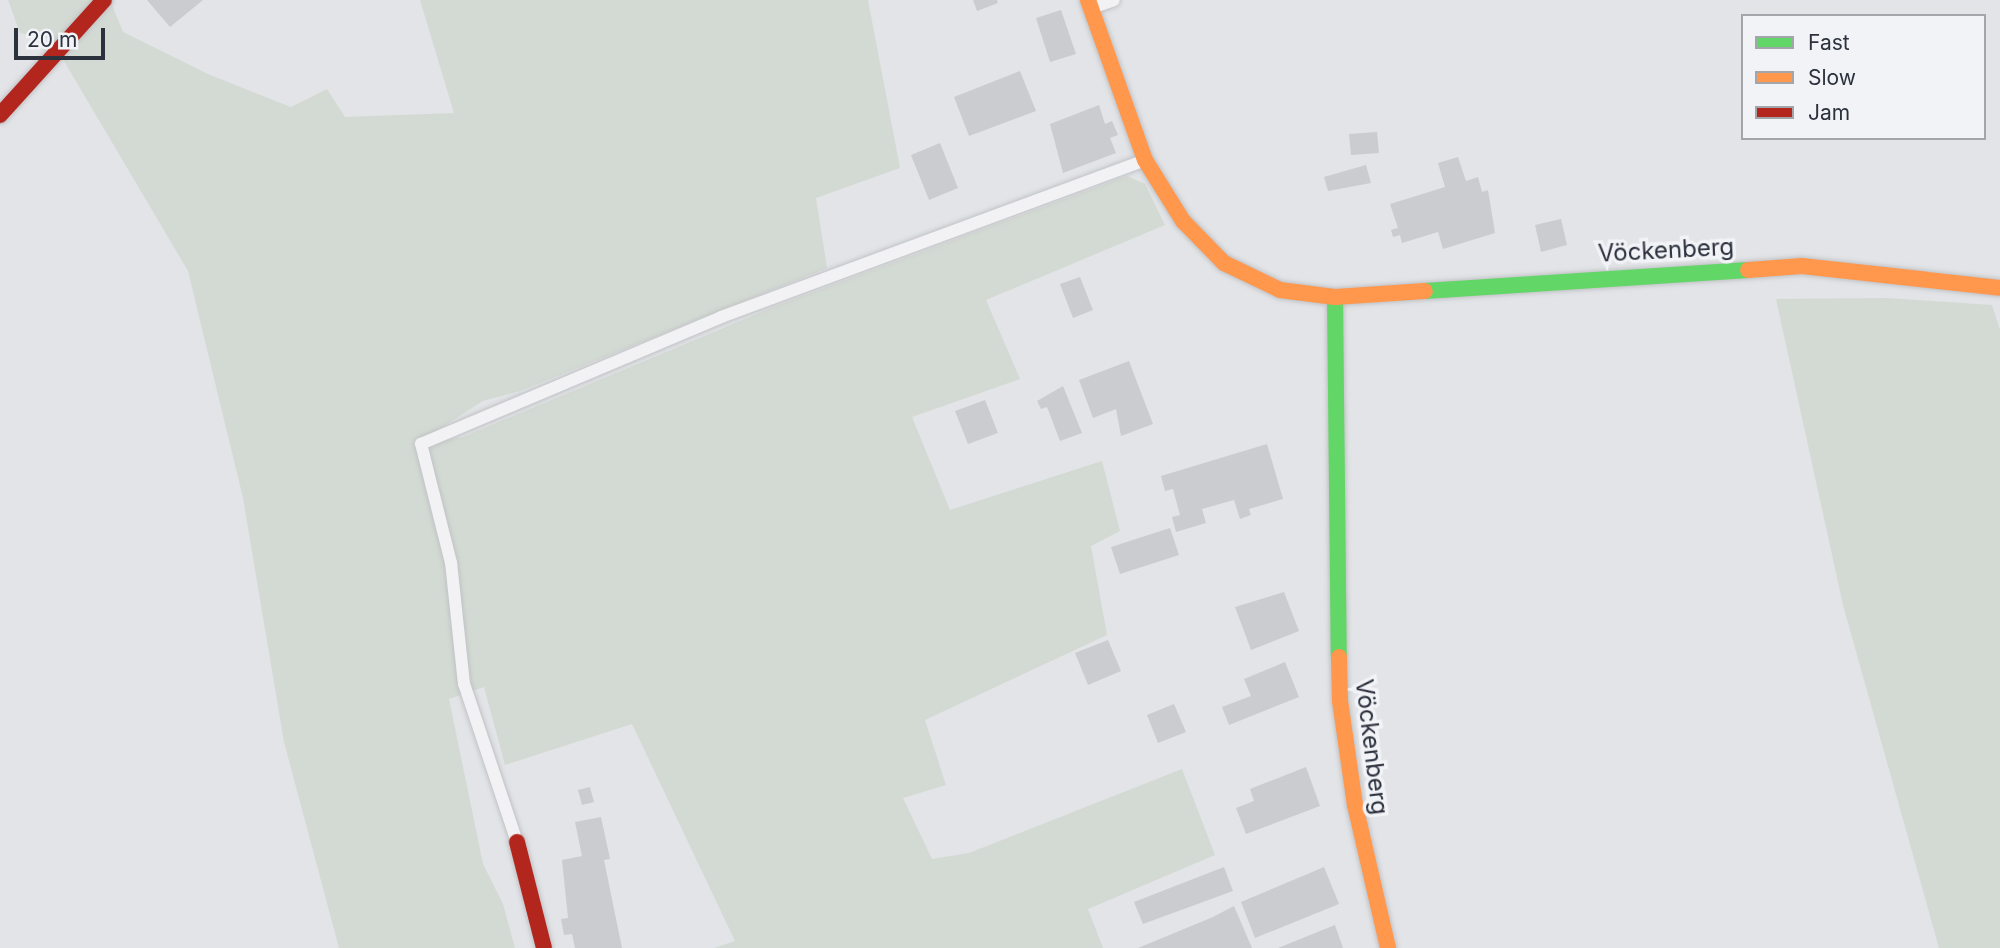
<!DOCTYPE html>
<html>
<head>
<meta charset="utf-8">
<style>
  body { margin:0 }
  #map { position:relative; width:2000px; height:948px; overflow:hidden; background:#e2e4e7; font-family:Inter,sans-serif }
  div>[style] { position:absolute }
  .green>* { inset:0; background:#d3dad3 }
  .building>* { inset:0; background:#cbcccf }
  .roads { filter:drop-shadow(0 0 2px #c1c2c5) drop-shadow(0 0 2px #c1c2c5) }
  .lane>* { height:12px; margin:-6px; padding:0 6px; transform-origin:6px; border-radius:6px; background:#f2f2f4 }
  .fast>* { height:16px; margin:-8px; padding:0 8px; transform-origin:8px; border-radius:8px; background:#63d668 }
  .slow>* { height:16px; margin:-8px; padding:0 8px; transform-origin:8px; border-radius:8px; background:#ff974d }
  .jam>* { height:16px; margin:-8px; padding:0 8px; transform-origin:8px; border-radius:8px; background:#b3261e }
  span { translate:-50% -50%; white-space:nowrap; text-align:center; line-height:1.15; -webkit-text-stroke:7px #f1f3f6; paint-order:stroke }
  .street-label { font-size:24px; color:#2c313e }
  .legend { position:absolute; left:1741px; top:14px; width:245px; height:126px; box-sizing:border-box; background:#f1f3f6; border:2px solid #a2a5ac; margin:0; padding:9px 12px; list-style:none; font-size:21px; color:#2c313e }
  .legend li { display:flex; align-items:center; gap:14px; height:35px }
  .legend b { width:35px; border:2px solid #a2a5ac }
  .scale { position:absolute; left:14px; top:28px; width:91px; height:32px; box-sizing:border-box; border:4px solid #2c313e; border-top:0; padding-left:9px; font-size:21px; line-height:24px; white-space:nowrap; color:#2c313e; -webkit-text-stroke:5px #f1f3f6; paint-order:stroke }
</style>
</head>
<body>
<div id="map">
  <div class="green">
    <div style="clip-path:polygon(8px 0,110px 0,123px 32px,210px 75px,291px 107px,327px 89px,345px 117px,454px 113px,420px 0,868px 0,900px 168px,816px 198px,827px 268px,520px 391px,483px 401px,414px 445px,463px 437px,776px 306px,1127px 176px,1145px 184px,1165px 225px,986px 300px,1020px 379px,912px 417px,950px 510px,1102px 461px,1120px 531px,1091px 546px,1107px 635px,925px 720px,946px 785px,903px 798px,932px 859px,969px 853px,1182px 769px,1215px 855px,1088px 909px,1103px 948px,714px 948px,735px 941px,632px 724px,505px 765px,484px 687px,449px 699px,483px 864px,503px 904px,515px 948px,339px 948px,284px 742px,243px 498px,188px 271px,51px 39px,20px 33px)"></div>
    <div style="clip-path:polygon(1887px 298px,1992px 305px,2000px 330px,2000px 948px,1939px 948px,1843px 605px,1776px 299px)"></div>
  </div>
  <div class="building">
    <div style="clip-path:polygon(147px 0,203px 0,170px 27px)"></div>
    <div style="clip-path:polygon(973px 0,997px 0,998px 3px,977px 11px)"></div>
    <div style="clip-path:polygon(1061px 10px,1076px 54px,1050px 62px,1036px 18px)"></div>
    <div style="clip-path:polygon(1020px 71px,1036px 111px,969px 136px,954px 97px)"></div>
    <div style="clip-path:polygon(1099px 105px,1105px 124px,1112px 121px,1118px 135px,1110px 138px,1116px 153px,1063px 173px,1050px 124px)"></div>
    <div style="clip-path:polygon(1377px 132px,1379px 153px,1351px 155px,1349px 134px)"></div>
    <div style="clip-path:polygon(940px 143px,958px 188px,929px 200px,911px 155px)"></div>
    <div style="clip-path:polygon(1458px 157px,1466px 181px,1478px 177px,1482px 192px,1488px 190px,1495px 233px,1443px 249px,1438px 232px,1402px 243px,1400px 235px,1393px 237px,1391px 230px,1398px 228px,1390px 204px,1445px 187px,1438px 163px)"></div>
    <div style="clip-path:polygon(1366px 165px,1371px 183px,1328px 191px,1324px 177px)"></div>
    <div style="clip-path:polygon(1561px 219px,1567px 245px,1541px 252px,1535px 225px)"></div>
    <div style="clip-path:polygon(1080px 277px,1093px 310px,1073px 318px,1060px 284px)"></div>
    <div style="clip-path:polygon(1129px 361px,1153px 424px,1121px 436px,1116px 409px,1093px 418px,1079px 380px)"></div>
    <div style="clip-path:polygon(1063px 386px,1082px 433px,1060px 441px,1047px 407px,1041px 409px,1037px 401px)"></div>
    <div style="clip-path:polygon(985px 400px,998px 433px,968px 444px,955px 411px)"></div>
    <div style="clip-path:polygon(1267px 444px,1283px 499px,1249px 509px,1251px 515px,1240px 519px,1234px 500px,1202px 509px,1206px 523px,1176px 532px,1172px 517px,1180px 515px,1173px 489px,1165px 491px,1161px 476px)"></div>
    <div style="clip-path:polygon(1170px 528px,1179px 555px,1120px 574px,1111px 547px)"></div>
    <div style="clip-path:polygon(1284px 592px,1299px 631px,1251px 650px,1235px 607px)"></div>
    <div style="clip-path:polygon(1108px 640px,1121px 671px,1088px 685px,1075px 653px)"></div>
    <div style="clip-path:polygon(1285px 662px,1299px 697px,1229px 725px,1222px 707px,1251px 696px,1244px 679px)"></div>
    <div style="clip-path:polygon(1174px 704px,1186px 732px,1158px 743px,1147px 715px)"></div>
    <div style="clip-path:polygon(1306px 767px,1320px 806px,1246px 834px,1236px 808px,1254px 801px,1250px 789px)"></div>
    <div style="clip-path:polygon(590px 787px,594px 802px,582px 805px,578px 790px)"></div>
    <div style="clip-path:polygon(601px 817px,610px 859px,604px 860px,622px 948px,575px 948px,572px 934px,564px 935px,561px 919px,568px 918px,562px 860px,582px 856px,575px 822px)"></div>
    <div style="clip-path:polygon(1224px 867px,1233px 891px,1143px 924px,1134px 902px)"></div>
    <div style="clip-path:polygon(1324px 867px,1339px 904px,1255px 938px,1241px 902px)"></div>
    <div style="clip-path:polygon(1234px 906px,1252px 948px,1138px 948px,1213px 917px)"></div>
    <div style="clip-path:polygon(1335px 925px,1343px 948px,1278px 948px)"></div>
  </div>
  <div class="roads">
    <div class="lane">
      <div style="left:1091px;top:8px;width:24px;rotate:-19deg"></div>
      <div style="left:517px;top:842px;width:167px;rotate:-108.5deg"></div>
      <div style="left:464px;top:684px;width:122px;rotate:-96.1deg"></div>
      <div style="left:451px;top:563px;width:123px;rotate:-104.1deg"></div>
      <div style="left:421px;top:444px;width:326px;rotate:-22.9deg"></div>
      <div style="left:721px;top:317px;width:452px;rotate:-20.3deg"></div>
    </div>
    <div class="fast">
      <div style="left:1425px;top:291px;width:324px;rotate:-3.7deg"></div>
      <div style="left:1335px;top:297px;width:360px;rotate:89.4deg"></div>
    </div>
    <div class="slow">
      <div style="left:1088px;top:0;width:170px;rotate:70.4deg"></div>
      <div style="left:1145px;top:160px;width:72px;rotate:58.1deg"></div>
      <div style="left:1183px;top:221px;width:59px;rotate:45.7deg"></div>
      <div style="left:1224px;top:263px;width:62px;rotate:25.7deg"></div>
      <div style="left:1280px;top:290px;width:55px;rotate:7.3deg"></div>
      <div style="left:1335px;top:297px;width:90px;rotate:-3.8deg"></div>
      <div style="left:1748px;top:270px;width:54px;rotate:-4.2deg"></div>
      <div style="left:1802px;top:266px;width:199px;rotate:6.3deg"></div>
      <div style="left:1339px;top:657px;width:44px;rotate:88.7deg"></div>
      <div style="left:1340px;top:701px;width:105px;rotate:81.8deg"></div>
      <div style="left:1355px;top:805px;width:147px;rotate:77deg"></div>
    </div>
    <div class="jam">
      <div style="left:0;top:115px;width:155px;rotate:-47.9deg"></div>
      <div style="left:517px;top:842px;width:109px;rotate:75.7deg"></div>
    </div>
  </div>
  <div class="street-label">
    <span style="left:1666px;top:250px;rotate:-3deg">Vöckenberg</span>
    <span style="left:1372px;top:747px;rotate:83deg">Vöckenberg</span>
  </div>
  <ul class="legend">
  <li><b style="height:9px;background:#63d668"></b>Fast</li>
  <li><b style="height:9px;background:#ff974d"></b>Slow</li>
  <li><b style="height:9px;background:#b3261e"></b>Jam</li>
  </ul>
  <div class="scale">20 m</div>
</div>
</body>
</html>
